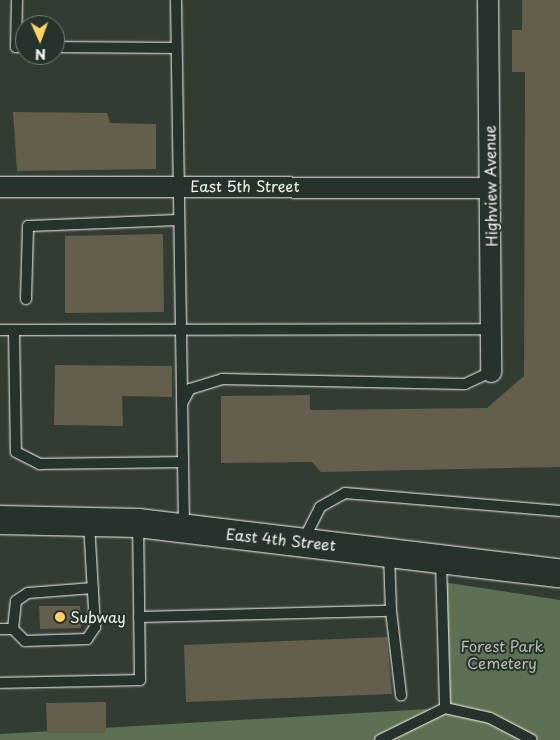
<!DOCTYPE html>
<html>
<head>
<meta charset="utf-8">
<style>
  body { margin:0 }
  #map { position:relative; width:560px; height:740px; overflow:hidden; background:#323c33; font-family:"Playpen Sans",sans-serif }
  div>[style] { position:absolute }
  .green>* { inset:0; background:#5e7053 }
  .building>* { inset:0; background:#635f4c }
  .roads { filter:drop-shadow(0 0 1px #f4f1e8) drop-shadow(0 0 1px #f4f1e8) }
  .lane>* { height:10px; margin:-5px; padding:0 5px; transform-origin:5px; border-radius:5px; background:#26332d }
  .street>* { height:20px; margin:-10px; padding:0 10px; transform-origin:10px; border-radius:10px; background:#26332d }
  .secondary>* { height:28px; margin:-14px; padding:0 14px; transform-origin:14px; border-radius:14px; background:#26332d }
  .dots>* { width:14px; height:14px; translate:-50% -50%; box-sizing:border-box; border:2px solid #26332d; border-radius:50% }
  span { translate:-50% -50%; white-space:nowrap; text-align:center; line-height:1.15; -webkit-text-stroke:4px #26332d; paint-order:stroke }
  .street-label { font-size:15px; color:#f4f1e8 }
  .poi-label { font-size:15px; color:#f4f1e8 }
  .left { translate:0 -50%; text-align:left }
  .park-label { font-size:15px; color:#b8bdac }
  .north { position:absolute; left:15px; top:15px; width:50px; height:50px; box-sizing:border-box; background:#26332d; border:1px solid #787f78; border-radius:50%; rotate:178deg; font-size:14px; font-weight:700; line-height:20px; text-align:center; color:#f4f1e8 }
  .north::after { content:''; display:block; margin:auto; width:18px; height:22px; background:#ffd166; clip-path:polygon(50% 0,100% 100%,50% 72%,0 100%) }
</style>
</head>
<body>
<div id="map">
  <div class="green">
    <div style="clip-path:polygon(442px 582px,560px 600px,560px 740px,0 740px,0 734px,445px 708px)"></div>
  </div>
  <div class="building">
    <div style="clip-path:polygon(522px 0,560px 0,560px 467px,321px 472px,312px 462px,221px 463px,221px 396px,310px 395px,310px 410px,487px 408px,524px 376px,525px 72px,512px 72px,512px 30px,522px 30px)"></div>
    <div style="clip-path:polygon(13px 112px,107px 113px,110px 123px,156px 124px,156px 169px,17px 171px)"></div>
    <div style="clip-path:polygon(163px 234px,164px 312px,65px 313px,65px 236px)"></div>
    <div style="clip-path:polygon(55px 365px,172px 366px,172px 397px,122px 396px,123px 426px,54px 425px)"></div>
    <div style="clip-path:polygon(39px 606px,80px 606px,81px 628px,40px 629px)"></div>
    <div style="clip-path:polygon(387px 637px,392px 694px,186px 702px,184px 645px)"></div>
    <div style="clip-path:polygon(106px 702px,106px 733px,47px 733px,46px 703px)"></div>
  </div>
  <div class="roads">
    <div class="lane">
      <div style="left:17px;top:0;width:47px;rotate:91.2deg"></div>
      <div style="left:16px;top:47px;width:9px"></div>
      <div style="left:176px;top:0;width:527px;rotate:89.13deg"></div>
      <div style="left:55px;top:47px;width:121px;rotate:0.5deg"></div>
      <div style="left:26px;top:299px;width:73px;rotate:-88.4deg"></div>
      <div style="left:28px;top:226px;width:151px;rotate:-2.3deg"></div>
      <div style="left:0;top:330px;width:491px;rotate:-0.1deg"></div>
      <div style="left:14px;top:330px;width:122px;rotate:89.1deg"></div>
      <div style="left:16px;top:452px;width:27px;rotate:27deg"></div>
      <div style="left:40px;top:464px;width:143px;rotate:-0.8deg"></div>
      <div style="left:183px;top:402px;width:15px;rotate:-62deg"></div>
      <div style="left:190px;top:389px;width:34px;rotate:-17deg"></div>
      <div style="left:222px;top:379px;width:243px;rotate:1.2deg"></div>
      <div style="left:465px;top:384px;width:29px;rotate:-25deg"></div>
      <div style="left:303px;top:541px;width:38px;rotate:-63deg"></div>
      <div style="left:320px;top:507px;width:29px;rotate:-29deg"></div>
      <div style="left:345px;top:493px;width:216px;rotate:4.8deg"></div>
      <div style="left:441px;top:561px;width:147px;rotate:88.4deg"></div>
      <div style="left:391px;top:611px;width:85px;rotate:83.2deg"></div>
      <div style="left:139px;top:617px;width:252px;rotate:-1.4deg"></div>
      <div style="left:391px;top:611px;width:57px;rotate:-92deg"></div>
      <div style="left:0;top:629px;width:13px"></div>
      <div style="left:13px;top:629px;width:17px;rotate:45deg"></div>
      <div style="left:25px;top:641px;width:62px;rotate:-1.8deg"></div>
      <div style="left:87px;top:639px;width:14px;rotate:-56deg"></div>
      <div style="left:95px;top:627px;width:105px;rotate:-93.3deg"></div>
      <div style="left:13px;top:629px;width:28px;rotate:-84deg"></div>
      <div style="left:16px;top:601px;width:14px;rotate:-34deg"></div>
      <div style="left:28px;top:593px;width:65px;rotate:-4.4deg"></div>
      <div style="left:0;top:683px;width:140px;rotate:-1.2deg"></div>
      <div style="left:140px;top:680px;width:156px;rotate:-90.7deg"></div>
      <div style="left:380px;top:740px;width:72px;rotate:-26.2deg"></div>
      <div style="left:445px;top:708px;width:46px;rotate:12.5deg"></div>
      <div style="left:490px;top:718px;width:47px;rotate:27.6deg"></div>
    </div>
    <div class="street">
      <div style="left:488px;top:0;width:372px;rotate:89.5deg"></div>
      <div style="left:0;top:187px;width:489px;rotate:0.1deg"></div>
    </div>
    <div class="secondary">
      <div style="left:0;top:520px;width:138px;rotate:1.2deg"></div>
      <div style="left:138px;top:523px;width:425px;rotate:6.8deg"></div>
    </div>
  </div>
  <div class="dots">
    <div style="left:60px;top:617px;background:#ffd166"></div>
  </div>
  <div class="street-label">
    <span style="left:245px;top:186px">East 5th Street</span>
    <span style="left:490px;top:186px;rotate:-91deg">Highview Avenue</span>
    <span style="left:281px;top:539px;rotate:6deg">East 4th Street</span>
  </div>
  <div class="poi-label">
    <span class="left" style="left:70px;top:617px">Subway</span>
  </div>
  <div class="park-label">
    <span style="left:502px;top:654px">Forest Park<br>Cemetery</span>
  </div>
  <div class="north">N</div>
</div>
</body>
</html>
